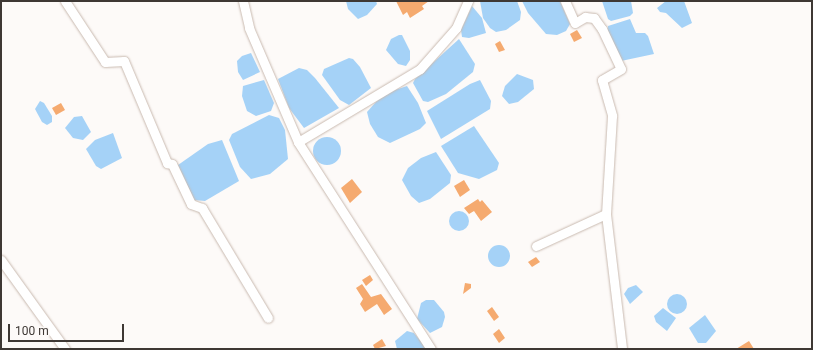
<!DOCTYPE html>
<html>
<head>
<meta charset="utf-8">
<style>
  body { margin:0 }
  #map { position:relative; width:813px; height:350px; overflow:hidden; background:#fdfaf8; font-family:Roboto,sans-serif }
  div>[style] { position:absolute }
  .water>* { inset:0; background:#a5d2f7 }
  .round { border-radius:50% }
  .building>* { inset:0; background:#f5aa6f }
  .roads { filter:drop-shadow(0 0 1px #c9bab0) drop-shadow(0 0 1px #c9bab0) }
  .minor>* { height:9px; margin:-4.5px; padding:0 4.5px; transform-origin:4.5px; border-radius:4.5px; background:#fff }
  span { translate:-50% -50%; white-space:nowrap; text-align:center; line-height:1.15; -webkit-text-stroke:3px #fdfaf8; paint-order:stroke }
  .frame { position:absolute; inset:0; border:2px solid #3e3834; pointer-events:none }
  .scale { position:absolute; left:8px; top:324px; width:116px; height:18px; box-sizing:border-box; border:2px solid #3e3834; border-top:0; padding-left:5px; font-size:12px; line-height:14px; white-space:nowrap; color:#3e3834; -webkit-text-stroke:3px #fdfaf8; paint-order:stroke }
</style>
</head>
<body>
<div id="map">
  <div class="water">
    <div style="clip-path:polygon(346px 1px,376px 1px,377px 4px,367px 15px,358px 19px,348px 9px)"></div>
    <div style="clip-path:polygon(480px 1px,517px 1px,521px 12px,520px 20px,506px 30px,496px 32px,490px 28px,483px 18px)"></div>
    <div style="clip-path:polygon(522px 1px,560px 1px,570px 24px,566px 31px,557px 35px,546px 34px,528px 13px)"></div>
    <div style="clip-path:polygon(602px 1px,631px 1px,633px 13px,630px 16px,611px 21px,608px 19px)"></div>
    <div style="clip-path:polygon(666px 1px,684px 1px,692px 23px,682px 28px,666px 13px,660px 12px,657px 8px)"></div>
    <div style="clip-path:polygon(472px 6px,482px 18px,486px 33px,469px 38px,462px 37px,461px 30px)"></div>
    <div style="clip-path:polygon(630px 19px,636px 33px,645px 33px,648px 36px,654px 54px,621px 61px,607px 34px,608px 26px)"></div>
    <div style="clip-path:polygon(399px 35px,402px 35px,410px 51px,410px 60px,406px 66px,398px 64px,386px 50px,391px 39px)"></div>
    <div style="clip-path:polygon(459px 39px,475px 64px,473px 72px,446px 94px,428px 102px,423px 101px,413px 83px,415px 79px)"></div>
    <div style="clip-path:polygon(251px 53px,260px 72px,243px 80px,238px 72px,237px 61px,242px 56px)"></div>
    <div style="clip-path:polygon(349px 58px,353px 59px,360px 67px,371px 88px,349px 105px,340px 100px,322px 75px,324px 69px)"></div>
    <div style="clip-path:polygon(299px 68px,307px 70px,315px 78px,339px 108px,304px 128px,289px 108px,278px 79px)"></div>
    <div style="clip-path:polygon(517px 74px,533px 80px,534px 89px,518px 102px,509px 104px,502px 96px,505px 86px)"></div>
    <div style="clip-path:polygon(264px 80px,274px 103px,271px 111px,256px 116px,247px 111px,242px 96px,243px 86px)"></div>
    <div style="clip-path:polygon(480px 80px,491px 101px,490px 109px,441px 139px,427px 111px,470px 84px)"></div>
    <div style="clip-path:polygon(407px 86px,418px 103px,426px 123px,420px 129px,390px 143px,378px 137px,370px 124px,367px 112px,383px 94px)"></div>
    <div style="clip-path:polygon(40px 101px,44px 103px,52px 116px,52px 122px,47px 125px,42px 122px,35px 109px)"></div>
    <div style="clip-path:polygon(269px 115px,279px 118px,285px 130px,288px 159px,270px 174px,251px 179px,240px 167px,229px 140px,232px 134px)"></div>
    <div style="clip-path:polygon(82px 116px,91px 132px,83px 140px,73px 138px,65px 128px,74px 117px)"></div>
    <div style="clip-path:polygon(474px 126px,499px 163px,497px 170px,479px 179px,458px 173px,441px 146px)"></div>
    <div style="clip-path:polygon(113px 133px,122px 158px,101px 169px,96px 166px,86px 149px,95px 140px)"></div>
    <div class="round" style="left:313px;top:137px;width:28px;height:28px"></div>
    <div style="clip-path:polygon(222px 140px,239px 181px,205px 201px,194px 200px,178px 165px,208px 144px)"></div>
    <div style="clip-path:polygon(436px 152px,451px 175px,450px 183px,430px 199px,419px 203px,411px 196px,402px 180px,408px 168px,421px 158px)"></div>
    <div class="round" style="left:449px;top:211px;width:20px;height:20px"></div>
    <div class="round" style="left:488px;top:245px;width:22px;height:22px"></div>
    <div style="clip-path:polygon(636px 285px,643px 292px,630px 304px,624px 294px,628px 288px)"></div>
    <div class="round" style="left:667px;top:294px;width:20px;height:20px"></div>
    <div style="clip-path:polygon(426px 300px,434px 300px,444px 312px,445px 317px,442px 327px,430px 333px,417px 319px,421px 303px)"></div>
    <div style="clip-path:polygon(663px 308px,676px 318px,667px 331px,656px 322px,654px 316px)"></div>
    <div style="clip-path:polygon(705px 315px,716px 331px,706px 343px,698px 343px,689px 328px)"></div>
    <div style="clip-path:polygon(407px 331px,414px 333px,427px 349px,397px 349px,395px 341px)"></div>
  </div>
  <div class="building">
    <div style="clip-path:polygon(396px 1px,429px 1px,422px 6px,424px 9px,410px 18px,407px 12px,403px 15px)"></div>
    <div style="clip-path:polygon(577px 30px,582px 38px,574px 42px,570px 34px)"></div>
    <div style="clip-path:polygon(500px 41px,505px 50px,499px 52px,495px 44px)"></div>
    <div style="clip-path:polygon(61px 103px,65px 110px,56px 115px,52px 108px)"></div>
    <div style="clip-path:polygon(352px 179px,362px 192px,350px 203px,341px 188px)"></div>
    <div style="clip-path:polygon(464px 180px,470px 190px,460px 197px,454px 186px)"></div>
    <div style="clip-path:polygon(478px 199px,480px 202px,482px 200px,492px 212px,481px 221px,474px 211px,469px 214px,464px 208px)"></div>
    <div style="clip-path:polygon(536px 257px,540px 262px,532px 267px,528px 262px)"></div>
    <div style="clip-path:polygon(370px 275px,373px 280px,366px 286px,362px 280px)"></div>
    <div style="clip-path:polygon(465px 283px,471px 284px,471px 288px,463px 294px)"></div>
    <div style="clip-path:polygon(362px 284px,371px 297px,381px 294px,392px 309px,384px 315px,377px 304px,365px 312px,360px 304px,363px 299px,356px 288px)"></div>
    <div style="clip-path:polygon(492px 307px,499px 317px,494px 321px,487px 311px)"></div>
    <div style="clip-path:polygon(499px 329px,505px 338px,499px 343px,493px 334px)"></div>
    <div style="clip-path:polygon(382px 339px,386px 346px,375px 349px,373px 345px)"></div>
    <div style="clip-path:polygon(749px 341px,754px 349px,736px 349px)"></div>
  </div>
  <div class="roads">
    <div class="minor">
      <div style="left:65px;top:1px;width:73px;rotate:56.7deg"></div>
      <div style="left:105px;top:62px;width:19px;rotate:-3deg"></div>
      <div style="left:124px;top:61px;width:111px;rotate:67.1deg"></div>
      <div style="left:167px;top:163px;width:5px;rotate:11deg"></div>
      <div style="left:172px;top:164px;width:44px;rotate:64.6deg"></div>
      <div style="left:191px;top:204px;width:12px;rotate:20deg"></div>
      <div style="left:202px;top:208px;width:128px;rotate:59deg"></div>
      <div style="left:243px;top:1px;width:28px;rotate:77deg"></div>
      <div style="left:249px;top:28px;width:124px;rotate:66.7deg"></div>
      <div style="left:298px;top:142px;width:246px;rotate:57.3deg"></div>
      <div style="left:565px;top:1px;width:24px;rotate:66deg"></div>
      <div style="left:575px;top:23px;width:12px;rotate:-31deg"></div>
      <div style="left:585px;top:17px;width:9px;rotate:6deg"></div>
      <div style="left:594px;top:18px;width:14px;rotate:54deg"></div>
      <div style="left:602px;top:29px;width:44px;rotate:64.6deg"></div>
      <div style="left:621px;top:69px;width:22px;rotate:150deg"></div>
      <div style="left:602px;top:80px;width:37px;rotate:74deg"></div>
      <div style="left:612px;top:116px;width:98px;rotate:93.5deg"></div>
      <div style="left:298px;top:142px;width:142px;rotate:-30.9deg"></div>
      <div style="left:420px;top:69px;width:55px;rotate:-48.7deg"></div>
      <div style="left:456px;top:28px;width:30px;rotate:-66deg"></div>
      <div style="left:536px;top:246px;width:77px;rotate:-24.6deg"></div>
      <div style="left:606px;top:214px;width:136px;rotate:83.2deg"></div>
      <div style="left:1px;top:260px;width:110px;rotate:54.3deg"></div>
    </div>
  </div>
  <div class="frame"></div>
  <div class="scale">100 m</div>
</div>
</body>
</html>
